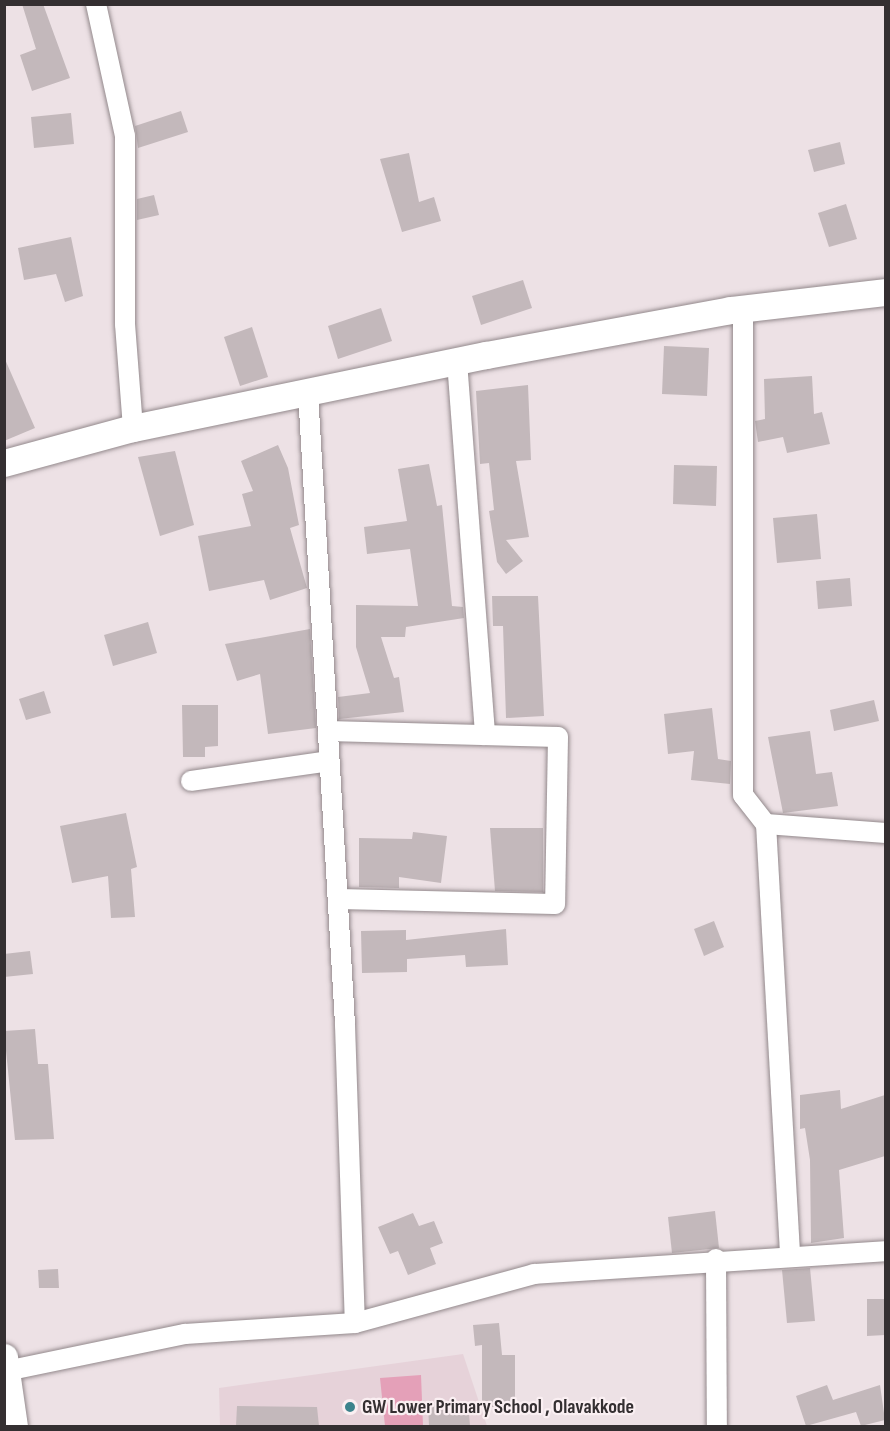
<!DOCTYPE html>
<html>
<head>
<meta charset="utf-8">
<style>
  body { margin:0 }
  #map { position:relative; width:890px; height:1431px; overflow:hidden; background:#ede1e5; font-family:"Sofia Sans Condensed",sans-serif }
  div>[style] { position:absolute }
  .built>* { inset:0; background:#e6d2d9 }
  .green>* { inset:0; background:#e4a0b8 }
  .building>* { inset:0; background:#c3b8bb }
  .roads { filter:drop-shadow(0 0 2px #93898c) drop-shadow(0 0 2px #93898c) }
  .street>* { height:20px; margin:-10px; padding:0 10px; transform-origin:10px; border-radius:10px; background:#fff }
  .secondary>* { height:27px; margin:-13.5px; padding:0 13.5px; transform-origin:13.5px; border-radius:13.5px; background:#fff }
  .dots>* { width:16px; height:16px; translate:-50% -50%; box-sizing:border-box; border:3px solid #faeff2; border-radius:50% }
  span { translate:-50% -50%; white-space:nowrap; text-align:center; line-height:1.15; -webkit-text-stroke:4.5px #faeff2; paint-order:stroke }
  .poi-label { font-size:20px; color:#342f31; font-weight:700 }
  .left { translate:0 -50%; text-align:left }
  .frame { position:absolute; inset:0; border:6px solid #342f31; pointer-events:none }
</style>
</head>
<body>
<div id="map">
  <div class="built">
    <div style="clip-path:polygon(463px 1354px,487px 1426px,220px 1426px,219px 1388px)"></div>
  </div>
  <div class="green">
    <div style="clip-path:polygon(421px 1375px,423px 1426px,385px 1426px,380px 1378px)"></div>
  </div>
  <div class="building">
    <div style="clip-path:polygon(22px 4px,43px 4px,70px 78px,32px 91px,20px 55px,36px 49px)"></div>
    <div style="clip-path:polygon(181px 111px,188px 132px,138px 148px,135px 126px)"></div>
    <div style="clip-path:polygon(71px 113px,74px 144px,34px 148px,31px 117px)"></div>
    <div style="clip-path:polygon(840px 142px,845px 164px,814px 172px,808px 150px)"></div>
    <div style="clip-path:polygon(409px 153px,419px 202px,434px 197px,441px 221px,402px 232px,380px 159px)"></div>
    <div style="clip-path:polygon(154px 195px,159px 215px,137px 220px,137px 199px)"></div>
    <div style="clip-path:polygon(846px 204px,857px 239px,829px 247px,818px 213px)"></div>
    <div style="clip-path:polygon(71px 237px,83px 296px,65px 302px,56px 274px,24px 280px,18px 248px)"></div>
    <div style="clip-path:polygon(523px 280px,532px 308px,481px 325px,472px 296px)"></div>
    <div style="clip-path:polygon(381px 308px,392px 341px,338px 359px,328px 326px)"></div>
    <div style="clip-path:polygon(252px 327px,268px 377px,240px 386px,224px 337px)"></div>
    <div style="clip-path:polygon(664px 346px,709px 348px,707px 396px,662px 394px)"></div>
    <div style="clip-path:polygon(4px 357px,35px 428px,4px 441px)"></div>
    <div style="clip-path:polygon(812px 376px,814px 414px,822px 412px,830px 444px,787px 453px,783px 437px,758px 442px,755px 421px,765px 419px,764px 379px)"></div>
    <div style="clip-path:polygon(528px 385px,531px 460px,516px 461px,529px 537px,506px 540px,523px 561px,506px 574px,497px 562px,489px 511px,494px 510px,489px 463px,480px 464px,476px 391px)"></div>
    <div style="clip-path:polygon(278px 445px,288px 468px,299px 525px,290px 528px,307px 588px,270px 600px,264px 580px,209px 591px,198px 536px,251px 526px,242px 494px,253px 491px,241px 461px)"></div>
    <div style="clip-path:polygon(175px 451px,194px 525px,160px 536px,138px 457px)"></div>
    <div style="clip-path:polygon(429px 464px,437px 506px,442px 505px,452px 606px,463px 607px,464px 618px,406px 627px,405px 637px,381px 637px,394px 678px,399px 677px,404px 712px,339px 719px,338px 697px,370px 693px,356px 647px,356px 605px,418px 606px,410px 549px,367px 554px,364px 527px,407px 521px,398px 469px)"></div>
    <div style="clip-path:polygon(674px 465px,717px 466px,716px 506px,673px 504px)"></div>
    <div style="clip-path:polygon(817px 514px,821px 559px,777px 563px,773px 518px)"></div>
    <div style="clip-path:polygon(850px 578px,852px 606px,818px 609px,816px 581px)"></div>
    <div style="clip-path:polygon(492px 596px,538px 596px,544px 716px,506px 718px,503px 626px,493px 626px)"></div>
    <div style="clip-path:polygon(148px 622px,157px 653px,113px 666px,104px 635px)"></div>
    <div style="clip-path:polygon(310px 629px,316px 728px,268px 734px,260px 674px,237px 681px,225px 644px)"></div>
    <div style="clip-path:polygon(44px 691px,51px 713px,26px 720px,19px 699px)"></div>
    <div style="clip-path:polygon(874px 700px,879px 721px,834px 731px,830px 710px)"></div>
    <div style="clip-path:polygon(182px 705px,218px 705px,218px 746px,205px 747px,205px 757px,183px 757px)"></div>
    <div style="clip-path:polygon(712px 708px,718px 759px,731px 761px,730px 784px,691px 780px,694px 751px,668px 754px,664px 714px)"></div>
    <div style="clip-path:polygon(810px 731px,816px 774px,832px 772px,838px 806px,783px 813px,768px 737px)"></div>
    <div style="clip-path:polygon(126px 813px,137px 867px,131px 869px,135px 917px,111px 918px,108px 876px,72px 883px,60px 826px)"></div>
    <div style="clip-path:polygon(490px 828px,543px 828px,543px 892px,495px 891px)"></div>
    <div style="clip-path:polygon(413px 832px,447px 836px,441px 883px,399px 877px,399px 888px,359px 887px,359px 838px,412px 839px)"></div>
    <div style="clip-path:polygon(714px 921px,724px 947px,704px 956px,694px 929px)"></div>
    <div style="clip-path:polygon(506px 929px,508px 965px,466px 967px,465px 955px,407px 959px,407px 972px,362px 973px,361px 931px,406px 930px,406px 940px)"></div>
    <div style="clip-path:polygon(30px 951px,33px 974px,4px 977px,4px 954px)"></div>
    <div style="clip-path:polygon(35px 1029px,38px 1064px,48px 1064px,54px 1139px,15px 1140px,4px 1031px)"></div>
    <div style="clip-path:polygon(840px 1090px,841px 1109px,885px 1095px,885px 1156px,839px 1170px,844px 1238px,811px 1243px,810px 1160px,805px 1128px,800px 1129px,800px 1095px)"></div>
    <div style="clip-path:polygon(715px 1211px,719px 1248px,672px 1253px,668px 1217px)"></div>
    <div style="clip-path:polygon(413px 1213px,419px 1226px,434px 1221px,443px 1243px,430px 1248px,436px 1264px,408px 1275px,398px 1251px,390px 1254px,378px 1227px)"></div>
    <div style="clip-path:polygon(810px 1268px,815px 1321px,787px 1323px,782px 1270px)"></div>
    <div style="clip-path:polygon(58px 1269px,59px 1288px,39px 1288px,38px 1270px)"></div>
    <div style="clip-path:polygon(867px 1299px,885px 1299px,885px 1335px,867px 1336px)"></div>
    <div style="clip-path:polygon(499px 1323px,502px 1355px,515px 1355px,515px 1407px,482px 1407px,482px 1345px,475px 1346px,473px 1325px)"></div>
    <div style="clip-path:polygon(827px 1385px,833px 1400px,880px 1385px,885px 1420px,861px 1426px,856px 1412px,806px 1426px,796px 1396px)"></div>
    <div style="clip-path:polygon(428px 1402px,468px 1402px,470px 1426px,429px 1426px)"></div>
    <div style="clip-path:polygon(237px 1406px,317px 1407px,319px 1426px,236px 1426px)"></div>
  </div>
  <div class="roads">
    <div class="street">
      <div style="left:96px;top:4px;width:135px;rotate:77.6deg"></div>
      <div style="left:125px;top:136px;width:188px;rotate:90deg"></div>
      <div style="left:125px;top:324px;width:104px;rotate:85.6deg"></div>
      <div style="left:743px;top:308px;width:487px;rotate:90deg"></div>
      <div style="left:743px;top:795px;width:37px;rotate:52deg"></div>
      <div style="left:766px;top:824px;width:120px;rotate:4.3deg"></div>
      <div style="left:457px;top:361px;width:375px;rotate:85.7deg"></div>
      <div style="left:308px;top:392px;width:634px;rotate:86.65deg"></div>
      <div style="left:345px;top:1025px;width:298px;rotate:88.1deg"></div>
      <div style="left:355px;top:1323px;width:186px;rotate:-15.3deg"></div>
      <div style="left:534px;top:1274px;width:353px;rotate:-3.7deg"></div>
      <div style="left:328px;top:731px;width:230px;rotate:1.5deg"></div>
      <div style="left:558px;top:737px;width:167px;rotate:91deg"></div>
      <div style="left:555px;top:904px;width:217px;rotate:-178.7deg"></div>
      <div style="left:191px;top:781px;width:139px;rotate:-8.2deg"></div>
      <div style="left:766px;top:824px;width:431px;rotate:86.8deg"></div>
      <div style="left:716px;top:1259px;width:167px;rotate:89.7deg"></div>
      <div style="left:6px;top:1371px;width:183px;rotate:-11.7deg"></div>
      <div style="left:185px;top:1334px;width:170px;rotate:-3.7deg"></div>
    </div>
    <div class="secondary">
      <div style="left:4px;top:463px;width:134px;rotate:-15.2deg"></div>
      <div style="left:133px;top:428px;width:360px;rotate:-11.7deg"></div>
      <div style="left:486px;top:355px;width:248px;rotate:-10.4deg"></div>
      <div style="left:730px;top:310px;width:157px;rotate:-6.6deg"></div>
      <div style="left:4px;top:1357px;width:70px;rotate:81.8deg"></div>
    </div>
  </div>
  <div class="dots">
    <div style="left:350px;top:1407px;background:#3c838c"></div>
  </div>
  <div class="poi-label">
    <span class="left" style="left:362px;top:1407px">GW Lower Primary School , Olavakkode</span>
  </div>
  <div class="frame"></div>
</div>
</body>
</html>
